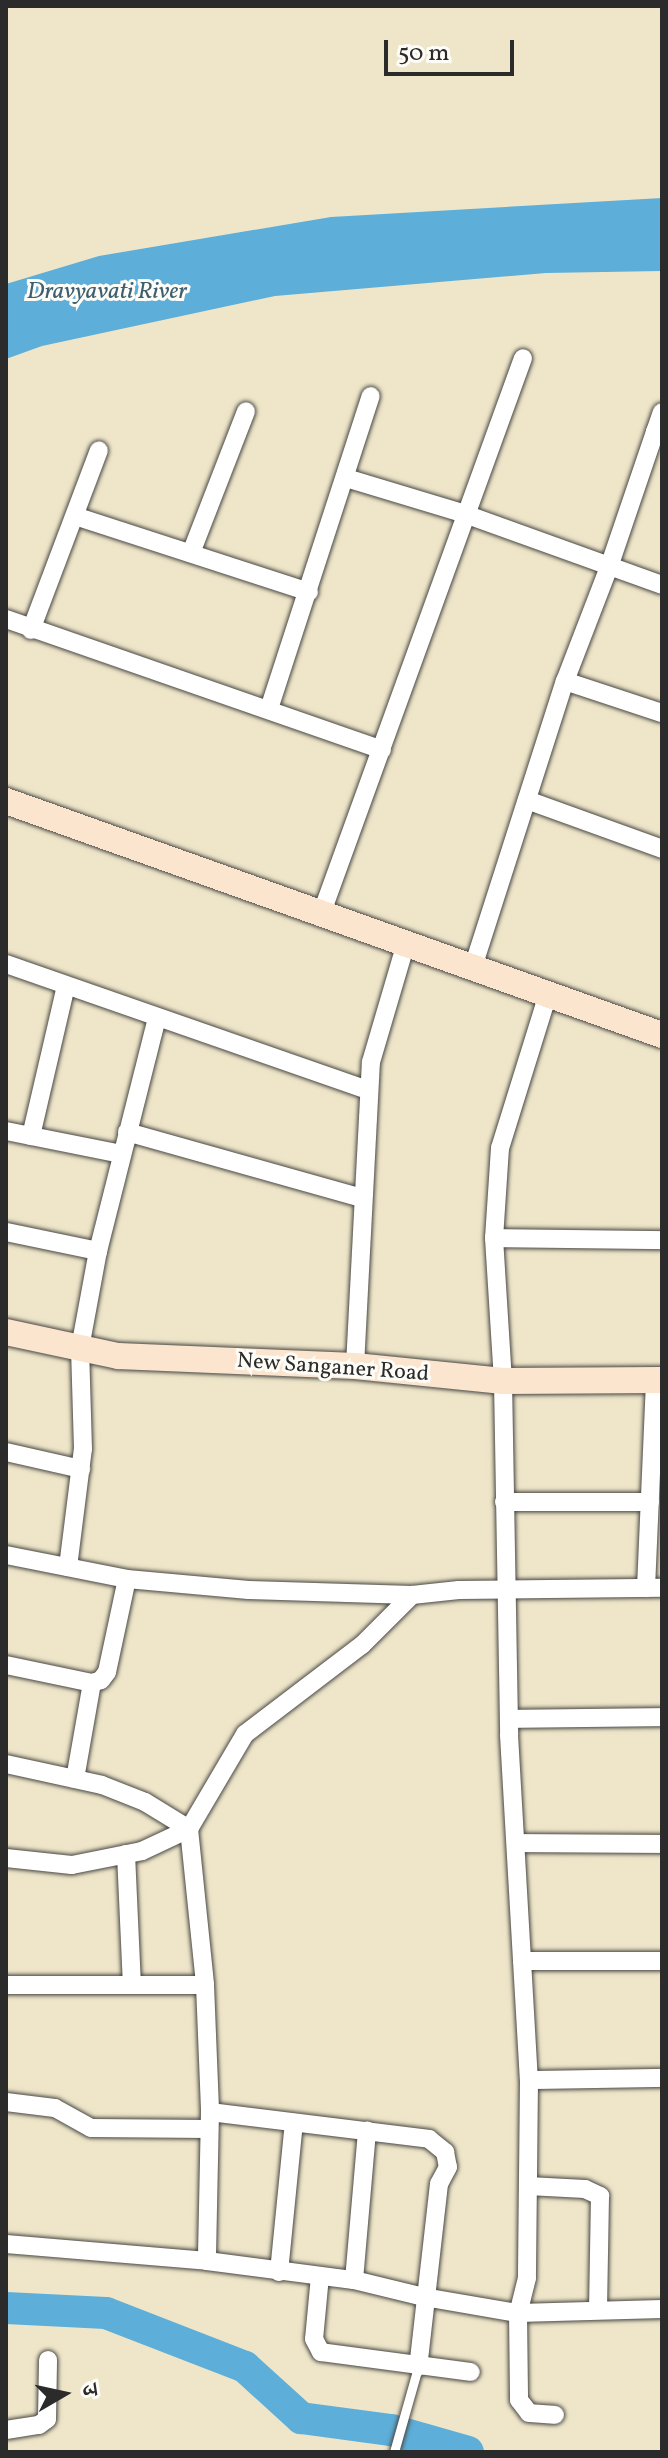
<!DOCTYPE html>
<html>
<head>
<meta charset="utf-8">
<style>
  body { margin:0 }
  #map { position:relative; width:668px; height:2458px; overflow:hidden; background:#efe6ca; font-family:Vollkorn,"Noto Serif Devanagari",serif }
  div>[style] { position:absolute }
  .water>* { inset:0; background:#5daed8 }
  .river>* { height:32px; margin:-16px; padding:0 16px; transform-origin:16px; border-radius:16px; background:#5daed8 }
  .roads { filter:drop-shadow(0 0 2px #484743) drop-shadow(0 0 2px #484743) }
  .lane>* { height:9px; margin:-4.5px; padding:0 4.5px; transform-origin:4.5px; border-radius:4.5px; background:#fff }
  .street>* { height:18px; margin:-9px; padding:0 9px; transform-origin:9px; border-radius:9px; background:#fff }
  .secondary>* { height:26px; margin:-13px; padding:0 13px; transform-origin:13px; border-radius:13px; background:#fce5cf }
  span { translate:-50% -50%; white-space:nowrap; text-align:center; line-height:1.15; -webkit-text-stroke:6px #fdfcf7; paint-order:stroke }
  .street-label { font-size:22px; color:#2b2b2b }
  .water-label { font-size:24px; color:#3f5f70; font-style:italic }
  .frame { position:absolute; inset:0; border:8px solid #2b2b2b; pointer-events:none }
  .north { position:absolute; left:24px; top:2354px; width:80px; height:80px; -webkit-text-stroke:6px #fdfcf7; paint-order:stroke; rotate:81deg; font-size:22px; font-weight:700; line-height:32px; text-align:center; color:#2b2b2b }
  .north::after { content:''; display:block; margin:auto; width:28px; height:36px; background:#2b2b2b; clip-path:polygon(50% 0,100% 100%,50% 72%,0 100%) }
  .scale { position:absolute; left:384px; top:40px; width:130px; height:36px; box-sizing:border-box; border:4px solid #2b2b2b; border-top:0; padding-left:10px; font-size:24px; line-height:28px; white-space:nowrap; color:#2b2b2b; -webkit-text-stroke:6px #fdfcf7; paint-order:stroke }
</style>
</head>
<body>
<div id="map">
  <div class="water">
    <div style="clip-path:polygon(662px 198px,662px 271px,546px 273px,275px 296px,42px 346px,6px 359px,6px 284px,99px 256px,331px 217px)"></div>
  </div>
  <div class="river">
    <div style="left:6px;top:2308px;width:100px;rotate:2.9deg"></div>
    <div style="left:106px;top:2313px;width:149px;rotate:21.2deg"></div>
    <div style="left:245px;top:2367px;width:76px;rotate:42.3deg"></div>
    <div style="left:301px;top:2418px;width:91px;rotate:7.6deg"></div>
    <div style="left:391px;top:2430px;width:80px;rotate:15.9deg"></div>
  </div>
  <div class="roads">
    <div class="lane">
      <div style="left:394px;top:2452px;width:88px;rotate:-74.2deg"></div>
    </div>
    <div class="street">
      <div style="left:655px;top:432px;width:21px;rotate:-71deg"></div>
      <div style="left:346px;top:478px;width:124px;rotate:16.8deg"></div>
      <div style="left:465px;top:514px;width:209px;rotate:19.8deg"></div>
      <div style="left:75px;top:516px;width:246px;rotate:18deg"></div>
      <div style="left:191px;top:553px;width:152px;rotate:-68.8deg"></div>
      <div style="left:6px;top:619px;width:398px;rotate:19.2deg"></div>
      <div style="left:31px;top:630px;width:192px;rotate:-69.3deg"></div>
      <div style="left:565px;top:681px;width:102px;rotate:18.3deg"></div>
      <div style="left:269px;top:709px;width:329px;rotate:-72deg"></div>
      <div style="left:527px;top:800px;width:144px;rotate:19.9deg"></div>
      <div style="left:322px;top:912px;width:589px;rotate:-70.06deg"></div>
      <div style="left:6px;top:964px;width:383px;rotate:19.2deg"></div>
      <div style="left:473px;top:967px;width:300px;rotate:-72.2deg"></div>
      <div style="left:565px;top:681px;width:122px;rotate:-68.9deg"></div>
      <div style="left:609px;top:567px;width:143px;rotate:-71.2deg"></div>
      <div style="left:655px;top:432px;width:7px;rotate:16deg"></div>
      <div style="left:548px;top:994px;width:161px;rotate:107.3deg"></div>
      <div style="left:500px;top:1148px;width:90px;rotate:93.8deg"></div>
      <div style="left:494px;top:1238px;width:143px;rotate:86.4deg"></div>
      <div style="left:503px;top:1381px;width:354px;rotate:89deg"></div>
      <div style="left:509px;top:1735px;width:346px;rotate:86.7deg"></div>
      <div style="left:529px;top:2080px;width:198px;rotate:90.6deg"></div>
      <div style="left:527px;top:2278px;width:36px;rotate:104deg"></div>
      <div style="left:518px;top:2313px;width:87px;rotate:89.3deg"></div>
      <div style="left:519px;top:2400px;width:16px;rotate:52deg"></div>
      <div style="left:529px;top:2413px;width:26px;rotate:4deg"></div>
      <div style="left:6px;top:1131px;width:117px;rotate:11.3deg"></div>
      <div style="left:127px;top:1132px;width:244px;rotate:15.7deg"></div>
      <div style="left:31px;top:1136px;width:154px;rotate:-76.9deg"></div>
      <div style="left:6px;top:1232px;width:94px;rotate:11.7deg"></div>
      <div style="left:494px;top:1238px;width:168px;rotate:0.7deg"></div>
      <div style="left:355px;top:1366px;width:304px;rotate:-87deg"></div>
      <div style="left:371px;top:1062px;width:124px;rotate:-73.6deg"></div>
      <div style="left:6px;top:1452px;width:77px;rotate:12.8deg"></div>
      <div style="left:504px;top:1502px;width:146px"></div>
      <div style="left:6px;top:1555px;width:123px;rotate:11.2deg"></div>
      <div style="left:127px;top:1579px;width:122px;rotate:5.2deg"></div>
      <div style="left:249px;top:1590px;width:163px;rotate:1.8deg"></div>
      <div style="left:412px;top:1595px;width:47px;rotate:-6.1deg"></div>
      <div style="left:459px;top:1590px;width:203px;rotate:-0.6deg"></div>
      <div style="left:68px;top:1567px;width:119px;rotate:-82.8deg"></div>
      <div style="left:83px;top:1449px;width:101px;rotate:-91.7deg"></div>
      <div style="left:80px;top:1348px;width:99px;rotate:-79.5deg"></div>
      <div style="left:98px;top:1251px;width:241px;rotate:-75.8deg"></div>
      <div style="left:646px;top:1588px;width:208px;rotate:-87.5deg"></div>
      <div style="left:6px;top:1665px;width:88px;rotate:11.8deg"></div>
      <div style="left:92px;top:1683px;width:9px;rotate:-18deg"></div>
      <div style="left:101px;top:1680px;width:10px;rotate:-53deg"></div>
      <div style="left:107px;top:1672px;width:95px;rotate:-77.9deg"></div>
      <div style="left:509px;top:1719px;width:153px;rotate:-0.7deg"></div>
      <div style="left:6px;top:1764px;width:98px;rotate:12.3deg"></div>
      <div style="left:102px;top:1785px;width:46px;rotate:21.6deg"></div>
      <div style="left:145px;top:1802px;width:52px;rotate:31.5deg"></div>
      <div style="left:189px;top:1829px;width:157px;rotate:84.1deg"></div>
      <div style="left:205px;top:1985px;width:127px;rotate:87.7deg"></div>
      <div style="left:210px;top:2112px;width:149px;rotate:91.2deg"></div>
      <div style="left:75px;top:1779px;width:97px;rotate:-80deg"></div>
      <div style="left:516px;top:1843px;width:146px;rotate:0.4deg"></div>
      <div style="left:126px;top:1854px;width:131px;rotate:87.4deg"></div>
      <div style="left:6px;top:1858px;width:66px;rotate:6.1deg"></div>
      <div style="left:72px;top:1865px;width:71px;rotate:-11.3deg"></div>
      <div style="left:142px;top:1851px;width:52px;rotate:-25.1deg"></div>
      <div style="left:189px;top:1829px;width:110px;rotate:-59.5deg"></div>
      <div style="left:245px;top:1734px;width:147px;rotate:-37.3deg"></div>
      <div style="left:362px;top:1645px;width:71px;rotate:-45deg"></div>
      <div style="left:522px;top:1961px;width:140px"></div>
      <div style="left:6px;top:1985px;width:199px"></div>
      <div style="left:529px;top:2080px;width:133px;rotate:-0.9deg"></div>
      <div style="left:6px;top:2102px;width:49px;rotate:7deg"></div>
      <div style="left:55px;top:2108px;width:41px;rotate:29.1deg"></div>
      <div style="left:91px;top:2128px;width:118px;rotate:0.5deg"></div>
      <div style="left:210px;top:2112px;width:221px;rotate:7deg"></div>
      <div style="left:429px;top:2139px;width:21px;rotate:39deg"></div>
      <div style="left:445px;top:2152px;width:15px;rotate:79deg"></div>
      <div style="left:448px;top:2167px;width:19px;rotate:118deg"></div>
      <div style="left:439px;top:2184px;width:184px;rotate:96.5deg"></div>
      <div style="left:528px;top:2186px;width:57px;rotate:3deg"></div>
      <div style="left:585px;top:2189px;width:17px;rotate:25deg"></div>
      <div style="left:600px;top:2196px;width:113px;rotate:91deg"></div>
      <div style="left:6px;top:2244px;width:202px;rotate:4.8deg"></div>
      <div style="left:207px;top:2261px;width:148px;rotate:7.4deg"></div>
      <div style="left:354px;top:2280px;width:72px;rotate:13.7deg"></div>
      <div style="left:424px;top:2297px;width:95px;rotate:9.7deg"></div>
      <div style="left:518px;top:2313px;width:144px;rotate:-1.6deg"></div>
      <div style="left:279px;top:2272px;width:150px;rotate:-84.3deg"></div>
      <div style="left:320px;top:2276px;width:63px;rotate:95.4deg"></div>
      <div style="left:314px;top:2339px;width:15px;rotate:62deg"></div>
      <div style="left:321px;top:2352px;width:151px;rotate:7.6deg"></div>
      <div style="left:354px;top:2280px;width:150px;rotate:-85deg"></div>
      <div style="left:6px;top:2430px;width:33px;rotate:-9deg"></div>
      <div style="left:39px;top:2425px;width:10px;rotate:-37deg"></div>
      <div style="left:47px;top:2419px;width:59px;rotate:-89deg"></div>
    </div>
    <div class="secondary">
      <div style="left:6px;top:801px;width:696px;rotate:19.63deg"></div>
      <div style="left:6px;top:1332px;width:115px;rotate:12.1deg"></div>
      <div style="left:118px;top:1356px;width:237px;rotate:2.4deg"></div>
      <div style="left:355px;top:1366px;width:149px;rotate:5.8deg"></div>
      <div style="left:503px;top:1381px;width:159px;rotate:-0.4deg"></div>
    </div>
  </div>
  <div class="street-label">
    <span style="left:333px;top:1368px;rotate:4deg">New Sanganer Road</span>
  </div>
  <div class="water-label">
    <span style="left:107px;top:293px">Dravyavati River</span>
  </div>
  <div class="frame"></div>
  <div class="north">उ</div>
  <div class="scale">50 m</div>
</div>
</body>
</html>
